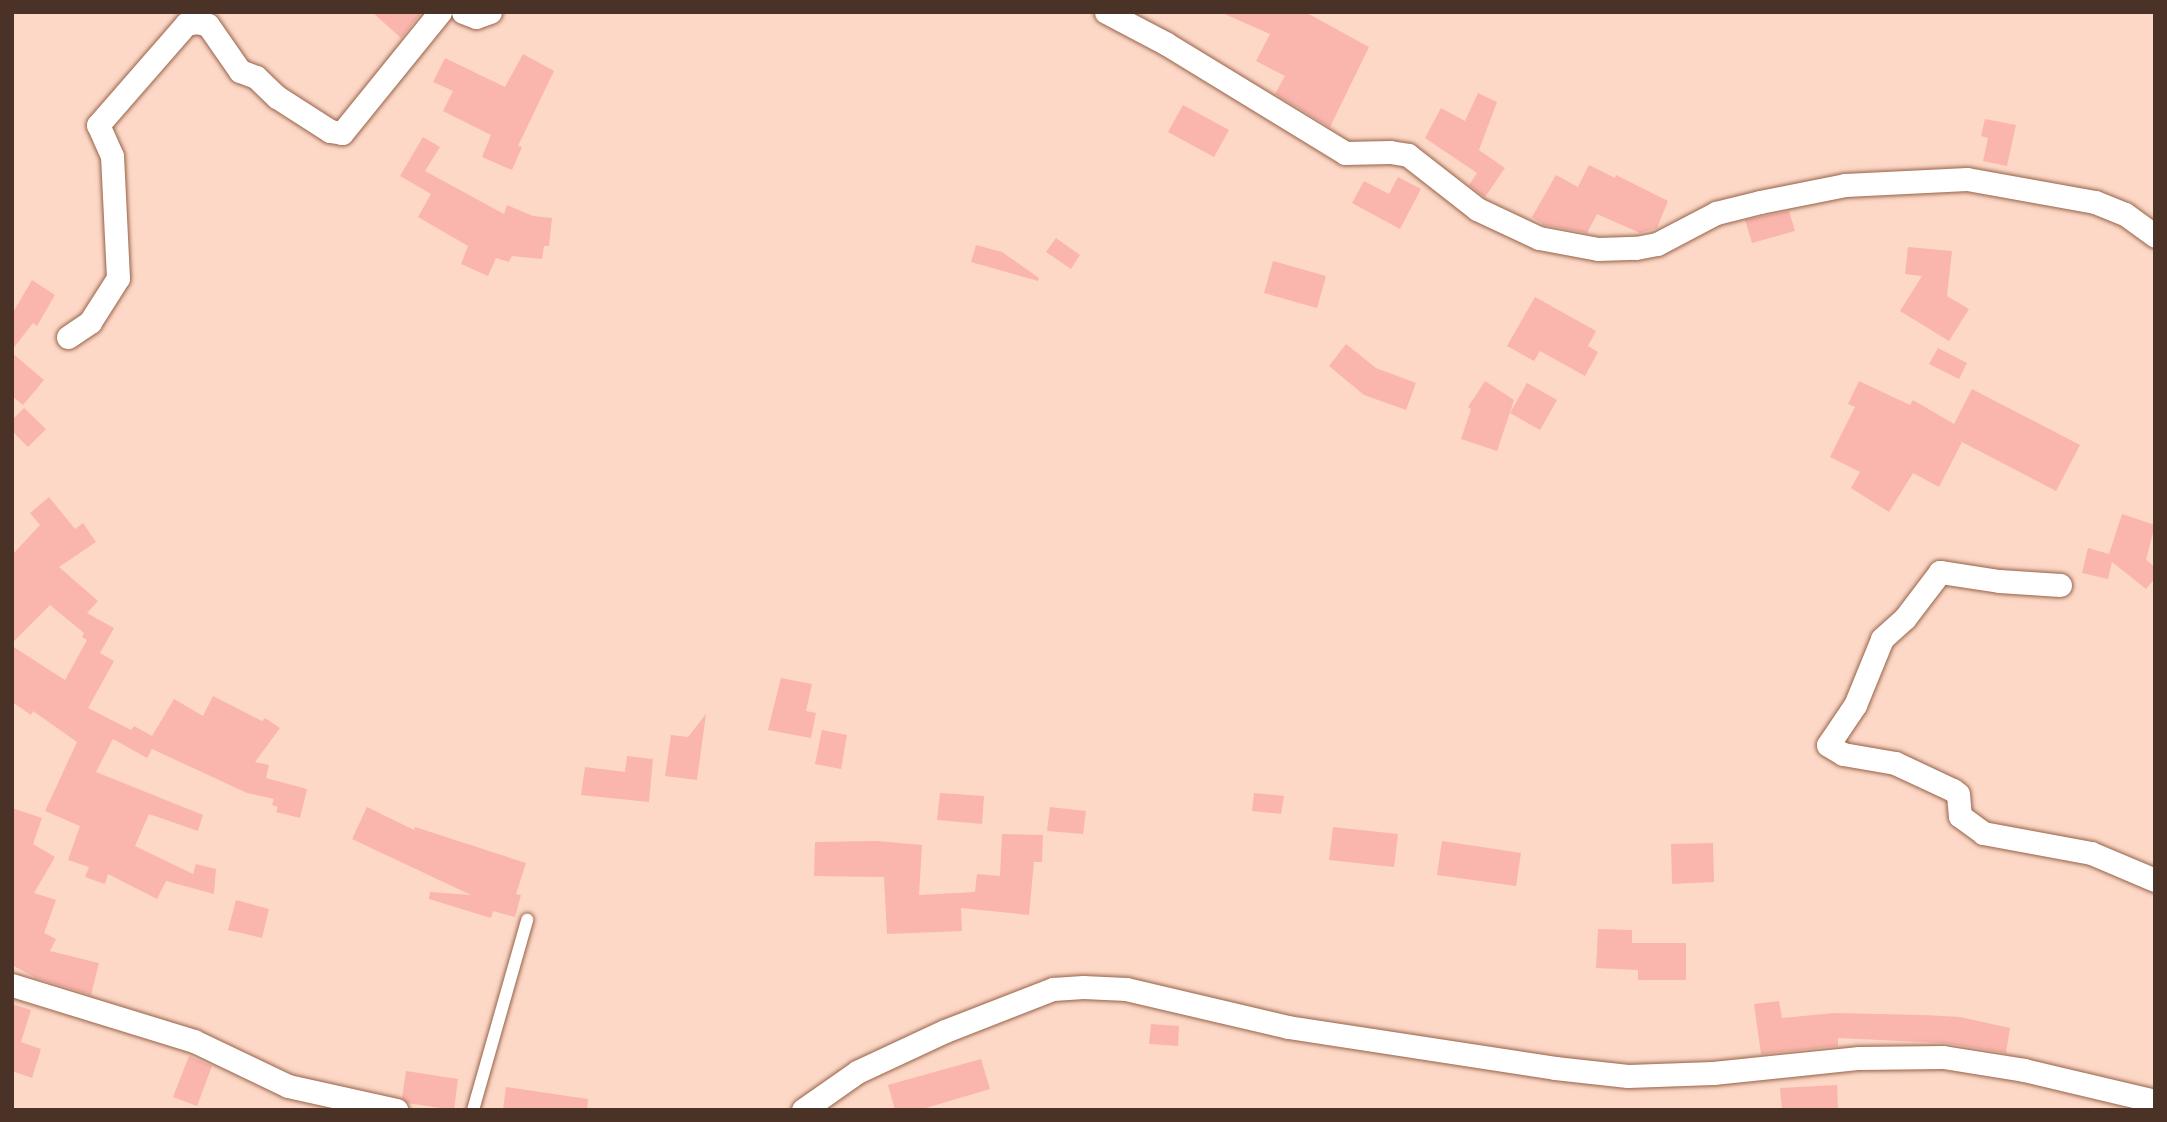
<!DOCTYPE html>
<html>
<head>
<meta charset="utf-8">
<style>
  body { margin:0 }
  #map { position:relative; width:2167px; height:1122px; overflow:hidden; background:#fdd8c7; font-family:"Fira Sans",sans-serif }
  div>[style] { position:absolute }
  .building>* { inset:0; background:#fab5ad }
  .roads { filter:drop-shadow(0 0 2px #976248) drop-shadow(0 0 2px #976248) }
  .lane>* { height:12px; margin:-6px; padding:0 6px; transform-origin:6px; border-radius:6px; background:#fff }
  .street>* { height:23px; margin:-11.5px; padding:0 11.5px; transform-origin:11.5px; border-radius:11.5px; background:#fff }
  span { translate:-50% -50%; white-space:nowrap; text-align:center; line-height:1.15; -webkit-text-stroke:5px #f8ebe5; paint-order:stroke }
  .frame { position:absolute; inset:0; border:14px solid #4a3227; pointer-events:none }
</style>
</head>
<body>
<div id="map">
  <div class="building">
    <div style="clip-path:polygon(372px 12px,422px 12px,401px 38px)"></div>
    <div style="clip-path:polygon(1220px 12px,1305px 12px,1369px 47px,1330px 127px,1275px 94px,1285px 76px,1256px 61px,1270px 34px)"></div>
    <div style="clip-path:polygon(523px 54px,554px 71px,518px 146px,522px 147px,512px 170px,482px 157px,491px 135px,443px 111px,453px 91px,433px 82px,445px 58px,505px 87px)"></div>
    <div style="clip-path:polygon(1478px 93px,1497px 102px,1479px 150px,1505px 168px,1485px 197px,1469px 185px,1477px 173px,1425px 138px,1441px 108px,1465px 121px)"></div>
    <div style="clip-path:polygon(1183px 105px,1229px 130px,1214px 157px,1168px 132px)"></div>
    <div style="clip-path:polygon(1985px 119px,2016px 125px,2007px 166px,1983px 161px,1988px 138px,1981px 136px)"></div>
    <div style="clip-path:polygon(423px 137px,440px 147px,425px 171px,504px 214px,507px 205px,533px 216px,552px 218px,549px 246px,544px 246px,542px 259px,512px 256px,509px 262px,496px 258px,488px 276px,461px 264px,468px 246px,418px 217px,431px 194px,400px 176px)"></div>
    <div style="clip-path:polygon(1589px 165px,1615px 178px,1616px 175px,1668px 201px,1657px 228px,1640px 233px,1597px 214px,1587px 233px,1544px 225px,1532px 217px,1556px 175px,1578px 187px)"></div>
    <div style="clip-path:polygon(1398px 177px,1421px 189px,1400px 229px,1352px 203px,1364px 181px,1389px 194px)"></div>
    <div style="clip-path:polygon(1789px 211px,1795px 231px,1752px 243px,1745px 220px)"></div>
    <div style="clip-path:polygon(1056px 238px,1080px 255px,1071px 269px,1046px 252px)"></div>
    <div style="clip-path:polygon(976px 245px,1002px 252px,1039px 278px,1038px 281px,971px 262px)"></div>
    <div style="clip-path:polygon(1908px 247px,1952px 251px,1947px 296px,1969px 309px,1949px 341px,1900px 311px,1922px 276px,1905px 274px)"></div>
    <div style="clip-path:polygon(1273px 261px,1326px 276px,1317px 308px,1264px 293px)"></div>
    <div style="clip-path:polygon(32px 280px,55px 295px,37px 326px,33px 323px,12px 350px,12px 314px)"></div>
    <div style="clip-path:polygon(1535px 297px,1596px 331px,1588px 346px,1598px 352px,1585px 376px,1540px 351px,1534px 361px,1507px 346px)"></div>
    <div style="clip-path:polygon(1346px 344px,1376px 368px,1416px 383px,1406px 410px,1364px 395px,1329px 366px)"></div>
    <div style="clip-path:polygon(1938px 348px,1967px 363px,1959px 379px,1929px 364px)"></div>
    <div style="clip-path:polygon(12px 353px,44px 380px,23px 405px,12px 396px)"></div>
    <div style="clip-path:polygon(1485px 381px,1514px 400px,1497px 451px,1461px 439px,1471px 409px,1468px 407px)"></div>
    <div style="clip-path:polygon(1859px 381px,1910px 405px,1913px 400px,1954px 424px,1972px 389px,2080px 445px,2056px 491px,1962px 442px,1939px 487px,1913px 473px,1889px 512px,1851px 488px,1860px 472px,1830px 457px,1855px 407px,1848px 404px)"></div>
    <div style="clip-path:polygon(1527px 383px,1557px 400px,1540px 430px,1510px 413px)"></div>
    <div style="clip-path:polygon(24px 408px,46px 429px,28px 447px,12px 431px,12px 420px)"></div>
    <div style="clip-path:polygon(49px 497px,75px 529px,83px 523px,96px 542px,59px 567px,98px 601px,87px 613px,114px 628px,100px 653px,114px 661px,88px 708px,131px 730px,134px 726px,152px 736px,174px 699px,203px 716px,213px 696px,262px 721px,265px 718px,280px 728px,255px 762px,269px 765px,266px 778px,307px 789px,300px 818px,276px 812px,278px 807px,272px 805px,274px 799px,247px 793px,152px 749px,147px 758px,113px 739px,96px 772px,203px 815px,198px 831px,149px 814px,135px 846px,193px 874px,196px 864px,216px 869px,214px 894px,166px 881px,157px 899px,108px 874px,105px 884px,85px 877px,89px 867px,68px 860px,80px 826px,45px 811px,77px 742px,33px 711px,31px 715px,12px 702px,12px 646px,65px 680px,87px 640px,82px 637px,84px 633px,50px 605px,12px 643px,12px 555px,40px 525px,30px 513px)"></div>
    <div style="clip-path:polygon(2122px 514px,2155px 525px,2146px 560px,2155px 567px,2155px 578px,2146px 589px,2112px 562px,2108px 579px,2082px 573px,2088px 548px,2109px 554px)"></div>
    <div style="clip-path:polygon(781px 678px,812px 684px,806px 711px,816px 713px,811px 738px,768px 730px)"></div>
    <div style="clip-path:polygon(706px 714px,697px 780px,665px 776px,671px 735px,688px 737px)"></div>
    <div style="clip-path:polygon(822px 730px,847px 735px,841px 769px,815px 764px)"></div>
    <div style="clip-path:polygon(627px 756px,653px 759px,649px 802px,581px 795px,585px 767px,625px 772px)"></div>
    <div style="clip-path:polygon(940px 793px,984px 796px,982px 824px,937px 820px)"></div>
    <div style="clip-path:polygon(1254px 793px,1284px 796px,1281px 814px,1252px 811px)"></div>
    <div style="clip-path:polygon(367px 807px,414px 830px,415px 827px,526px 863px,516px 894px,521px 895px,515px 917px,493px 911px,491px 918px,429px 899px,430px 892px,471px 895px,352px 839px)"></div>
    <div style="clip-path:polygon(1050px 807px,1086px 811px,1083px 834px,1047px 831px)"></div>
    <div style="clip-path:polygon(12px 808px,42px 818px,33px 844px,55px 857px,34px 893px,56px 900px,44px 933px,56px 939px,50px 951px,99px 963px,91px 995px,36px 978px,12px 965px)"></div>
    <div style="clip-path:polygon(1333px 827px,1398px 834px,1394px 867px,1329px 860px)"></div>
    <div style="clip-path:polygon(1002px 834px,1043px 835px,1042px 862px,1034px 862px,1029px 915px,961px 908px,962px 931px,887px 934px,884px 877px,814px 876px,815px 842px,877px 841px,922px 845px,919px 895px,975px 892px,977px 874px,1000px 876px)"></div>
    <div style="clip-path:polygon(1442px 841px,1521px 853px,1516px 886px,1437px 875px)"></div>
    <div style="clip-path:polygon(1713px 843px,1714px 882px,1672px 884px,1671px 844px)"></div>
    <div style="clip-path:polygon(236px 900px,269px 909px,262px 938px,228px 930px)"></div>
    <div style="clip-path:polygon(1598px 929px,1632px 930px,1632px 943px,1686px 943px,1686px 980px,1638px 980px,1638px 970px,1596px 968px)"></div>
    <div style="clip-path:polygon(1779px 1001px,1782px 1018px,1834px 1013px,1924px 1015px,1960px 1017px,2010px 1028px,2006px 1053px,1945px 1043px,1838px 1038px,1838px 1046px,1761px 1054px,1754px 1004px)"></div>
    <div style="clip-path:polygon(12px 1004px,31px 1010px,21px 1042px,41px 1049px,32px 1078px,12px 1071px)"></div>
    <div style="clip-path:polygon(1151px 1024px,1179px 1026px,1178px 1046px,1149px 1044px)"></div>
    <div style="clip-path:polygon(189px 1056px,212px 1066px,197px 1106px,173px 1097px)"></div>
    <div style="clip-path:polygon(981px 1059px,990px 1089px,919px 1110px,895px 1110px,888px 1085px)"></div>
    <div style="clip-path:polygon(406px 1071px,458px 1079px,454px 1110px,407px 1103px,402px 1098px)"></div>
    <div style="clip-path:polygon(1837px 1085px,1838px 1110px,1782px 1110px,1780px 1088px)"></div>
    <div style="clip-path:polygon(506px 1087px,588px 1099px,587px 1110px,503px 1110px)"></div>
  </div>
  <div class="roads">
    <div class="lane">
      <div style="left:473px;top:1110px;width:198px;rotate:-74.1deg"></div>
    </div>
    <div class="street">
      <div style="left:463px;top:12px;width:14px;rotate:21deg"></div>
      <div style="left:476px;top:17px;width:15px;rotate:-20deg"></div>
      <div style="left:1106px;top:12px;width:67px;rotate:27.7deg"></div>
      <div style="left:1165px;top:43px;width:211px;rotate:31.4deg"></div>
      <div style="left:1345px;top:153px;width:45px;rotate:-1.3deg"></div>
      <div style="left:1390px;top:152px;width:18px;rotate:9deg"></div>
      <div style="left:1408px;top:155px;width:88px;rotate:38deg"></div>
      <div style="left:1477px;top:209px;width:68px;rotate:25.1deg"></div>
      <div style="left:1539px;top:238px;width:60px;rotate:10.6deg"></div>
      <div style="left:1598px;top:249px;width:38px;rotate:-2deg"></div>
      <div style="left:1636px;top:248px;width:21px;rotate:-11deg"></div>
      <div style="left:1657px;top:244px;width:67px;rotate:-27.7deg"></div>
      <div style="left:1716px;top:213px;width:45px;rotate:-14deg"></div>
      <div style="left:1760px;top:202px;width:87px;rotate:-11.3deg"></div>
      <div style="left:1845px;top:185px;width:122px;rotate:-2.8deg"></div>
      <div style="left:1967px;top:179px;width:130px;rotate:10.2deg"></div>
      <div style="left:2095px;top:202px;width:32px;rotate:22deg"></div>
      <div style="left:2125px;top:214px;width:37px;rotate:36deg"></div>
      <div style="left:68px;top:337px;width:27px;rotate:-34deg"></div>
      <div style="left:90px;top:322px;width:52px;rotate:-57.5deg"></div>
      <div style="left:118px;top:278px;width:122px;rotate:-92.8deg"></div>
      <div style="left:112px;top:156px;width:34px;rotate:-114deg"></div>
      <div style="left:98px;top:125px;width:134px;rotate:-48.9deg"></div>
      <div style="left:186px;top:24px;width:11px;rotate:-10deg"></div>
      <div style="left:197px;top:22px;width:11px;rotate:15deg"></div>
      <div style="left:208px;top:25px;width:56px;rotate:55.2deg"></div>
      <div style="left:240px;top:71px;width:17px;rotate:21deg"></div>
      <div style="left:256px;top:77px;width:29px;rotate:44deg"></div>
      <div style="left:277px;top:97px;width:63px;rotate:32.7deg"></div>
      <div style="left:330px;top:131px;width:12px;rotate:9deg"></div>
      <div style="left:342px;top:133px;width:156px;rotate:-51deg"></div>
      <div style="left:2060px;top:585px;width:61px;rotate:-176.2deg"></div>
      <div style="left:1999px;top:581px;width:60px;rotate:-171.3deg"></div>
      <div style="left:1940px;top:572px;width:58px;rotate:127.3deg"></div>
      <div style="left:1905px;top:618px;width:31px;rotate:138deg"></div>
      <div style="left:1882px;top:639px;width:71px;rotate:112.2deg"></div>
      <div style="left:1855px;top:705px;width:48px;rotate:124deg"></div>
      <div style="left:1828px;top:745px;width:17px;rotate:31deg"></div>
      <div style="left:1843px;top:754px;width:53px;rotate:9.8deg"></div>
      <div style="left:1895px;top:763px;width:64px;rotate:25deg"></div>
      <div style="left:1953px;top:790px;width:6px;rotate:39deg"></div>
      <div style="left:1958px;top:794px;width:22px;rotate:85deg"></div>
      <div style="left:1960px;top:816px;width:29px;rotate:36deg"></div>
      <div style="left:1983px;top:833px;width:110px;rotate:10.5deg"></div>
      <div style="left:2091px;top:853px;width:69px;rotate:22.9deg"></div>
      <div style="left:12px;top:985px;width:190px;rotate:17.1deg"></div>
      <div style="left:194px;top:1041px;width:104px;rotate:25.6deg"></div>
      <div style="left:288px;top:1086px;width:111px;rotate:12.5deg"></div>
      <div style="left:803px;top:1110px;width:66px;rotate:-35.1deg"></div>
      <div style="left:857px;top:1072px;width:97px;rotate:-25deg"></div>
      <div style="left:945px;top:1031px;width:116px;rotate:-21.3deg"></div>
      <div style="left:1053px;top:989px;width:30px;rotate:-4deg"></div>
      <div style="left:1083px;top:987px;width:43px;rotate:2.7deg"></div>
      <div style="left:1126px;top:989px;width:166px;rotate:13.2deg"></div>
      <div style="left:1288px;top:1027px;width:270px;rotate:8.7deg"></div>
      <div style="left:1555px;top:1068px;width:73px;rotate:6.3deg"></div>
      <div style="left:1628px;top:1076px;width:85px;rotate:-2deg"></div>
      <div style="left:1713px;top:1073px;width:147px;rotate:-5.9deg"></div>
      <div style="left:1859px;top:1058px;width:84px;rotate:-0.7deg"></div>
      <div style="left:1943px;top:1057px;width:82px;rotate:9.1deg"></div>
      <div style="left:2024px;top:1070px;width:135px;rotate:13.3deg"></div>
    </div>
  </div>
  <div class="frame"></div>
</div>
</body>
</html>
